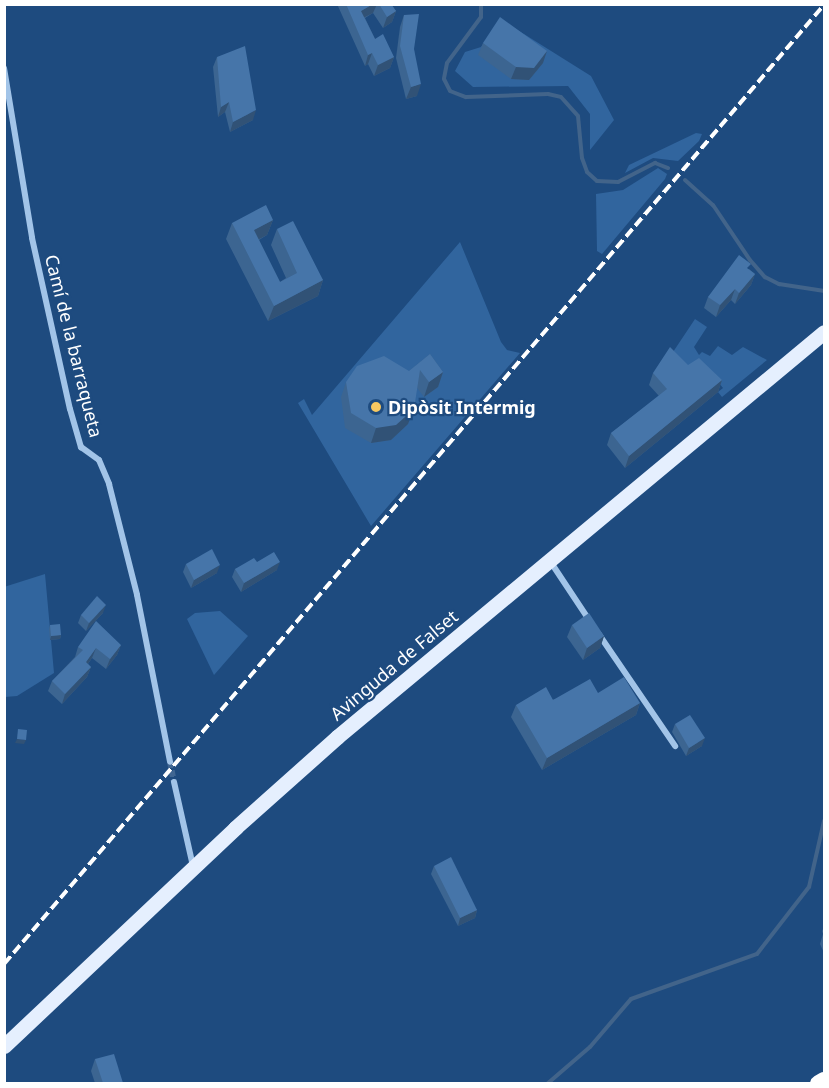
<!DOCTYPE html>
<html>
<head>
<meta charset="utf-8">
<style>
  body { margin:0 }
  #map { position:relative; width:829px; height:1088px; overflow:hidden; background:#1e4b7f; font-family:"Noto Sans",sans-serif }
  div>[style] { position:absolute }
  .green>* { inset:0; background:#31659e }
  .stream>* { height:4px; margin:-2px; padding:0 2px; transform-origin:2px; border-radius:2px; background:#42648a }
  .street-tunnel>* { height:6px; margin-top:-3px; transform-origin:0; background:repeating-linear-gradient(90deg,#406692 0 6px,transparent 0 9px) }
  .street>* { height:6px; margin:-3px; padding:0 3px; transform-origin:3px; border-radius:3px; background:#a2c4e8 }
  .primary>* { height:15px; margin:-7.5px; padding:0 7.5px; transform-origin:7.5px; border-radius:7.5px; background:#e5effe }
  .highway>* { height:18px; margin:-9px; padding:0 9px; transform-origin:9px; border-radius:9px; background:#fff }
  .rail>* { height:4px; margin-top:-2px; transform-origin:0; background:repeating-linear-gradient(90deg,#fff 0 10px,transparent 0 14.5px) }
  .wall>* { inset:0; background:#3c6591 }
  .shaded-wall>* { inset:0; background:#315276 }
  .building>* { inset:0; background:#4675a9 }
  .dots>* { width:16px; height:16px; translate:-50% -50%; box-sizing:border-box; border:3px solid #1e4b7f; border-radius:50% }
  span { translate:-50% -50%; white-space:nowrap; text-align:center; line-height:1.15; -webkit-text-stroke:4.5px #1e4b7f; paint-order:stroke }
  .street-label { font-size:18px; color:#fff }
  .poi-label { font-size:18px; color:#fff; font-weight:700 }
  .left { translate:0 -50%; text-align:left }
  .frame { position:absolute; inset:0; border:6px solid #fff; pointer-events:none }
</style>
</head>
<body>
<div id="map">
  <div class="green">
    <div style="clip-path:polygon(500px 19px,591px 76px,614px 120px,590px 150px,590px 114px,568px 86px,473px 87px,455px 71px,465px 52px,481px 47px)"></div>
    <div style="clip-path:polygon(696px 133px,702px 134px,699px 141px,678px 161px,653px 158px,625px 173px,629px 165px)"></div>
    <div style="clip-path:polygon(658px 168px,667px 174px,665px 179px,602px 254px,597px 251px,596px 194px,623px 190px)"></div>
    <div style="clip-path:polygon(460px 242px,501px 342px,507px 350px,520px 353px,371px 526px,298px 403px,304px 399px,312px 415px)"></div>
    <div style="clip-path:polygon(695px 319px,707px 327px,694px 347px,699px 355px,702px 352px,710px 356px,718px 346px,732px 355px,743px 347px,767px 360px,722px 397px,718px 392px,723px 388px,710px 372px,667px 361px)"></div>
    <div style="clip-path:polygon(45px 574px,54px 673px,17px 696px,5px 697px,4px 587px)"></div>
    <div style="clip-path:polygon(220px 611px,248px 636px,214px 675px,187px 619px,195px 613px)"></div>
  </div>
  <div class="stream">
    <div style="left:481px;top:4px;width:13px;rotate:90deg"></div>
    <div style="left:481px;top:17px;width:57px;rotate:126.5deg"></div>
    <div style="left:447px;top:63px;width:16px;rotate:101deg"></div>
    <div style="left:444px;top:79px;width:13px;rotate:63deg"></div>
    <div style="left:450px;top:91px;width:17px;rotate:21deg"></div>
    <div style="left:466px;top:97px;width:82px;rotate:-2.1deg"></div>
    <div style="left:548px;top:94px;width:13px;rotate:13deg"></div>
    <div style="left:561px;top:97px;width:25px;rotate:48deg"></div>
    <div style="left:578px;top:116px;width:42px;rotate:84.6deg"></div>
    <div style="left:582px;top:158px;width:15px;rotate:70deg"></div>
    <div style="left:587px;top:172px;width:13px;rotate:42deg"></div>
    <div style="left:597px;top:181px;width:21px;rotate:3deg"></div>
    <div style="left:618px;top:182px;width:42px;rotate:-27.2deg"></div>
    <div style="left:655px;top:163px;width:14px;rotate:21deg"></div>
    <div style="left:685px;top:180px;width:38px;rotate:42deg"></div>
    <div style="left:713px;top:205px;width:66px;rotate:56.1deg"></div>
    <div style="left:750px;top:260px;width:23px;rotate:49deg"></div>
    <div style="left:765px;top:277px;width:16px;rotate:27deg"></div>
    <div style="left:779px;top:284px;width:46px;rotate:8.8deg"></div>
    <div style="left:547px;top:1084px;width:57px;rotate:-40.7deg"></div>
    <div style="left:590px;top:1047px;width:63px;rotate:-49.5deg"></div>
    <div style="left:631px;top:999px;width:134px;rotate:-19.7deg"></div>
    <div style="left:757px;top:954px;width:85px;rotate:-52.2deg"></div>
    <div style="left:809px;top:887px;width:68px;rotate:-77.2deg"></div>
  </div>
  <div class="street-tunnel">
    <div style="left:170px;top:762px;width:20px;rotate:79deg"></div>
  </div>
  <div class="street">
    <div style="left:4px;top:68px;width:172px;rotate:80.6deg"></div>
    <div style="left:32px;top:238px;width:175px;rotate:77.5deg"></div>
    <div style="left:70px;top:409px;width:40px;rotate:74deg"></div>
    <div style="left:81px;top:447px;width:22px;rotate:36deg"></div>
    <div style="left:99px;top:460px;width:26px;rotate:67deg"></div>
    <div style="left:109px;top:484px;width:114px;rotate:75.8deg"></div>
    <div style="left:137px;top:595px;width:170px;rotate:78.8deg"></div>
    <div style="left:550px;top:561px;width:71px;rotate:56.5deg"></div>
    <div style="left:598px;top:633px;width:137px;rotate:55.7deg"></div>
    <div style="left:174px;top:782px;width:86px;rotate:77.3deg"></div>
  </div>
  <div class="primary">
    <div style="left:4px;top:1046px;width:318px;rotate:-43.3deg"></div>
    <div style="left:235px;top:828px;width:137px;rotate:-41.7deg"></div>
    <div style="left:337px;top:737px;width:633px;rotate:-39.75deg"></div>
  </div>
  <div class="highway">
    <div style="left:819px;top:1084px;width:6px;rotate:-31deg"></div>
  </div>
  <div class="rail">
    <div style="left:4px;top:964px;width:1262px;rotate:-49.47deg"></div>
  </div>
  <div class="wall">
    <div style="clip-path:polygon(337px 4px,391px 4px,396px 11px,392px 22px,383px 28px,373px 13px,365px 18px,375px 39px,394px 57px,390px 68px,374px 76px,368px 64px,365px 66px)"></div>
    <div style="clip-path:polygon(404px 15px,414px 49px,417px 96px,406px 99px,396px 58px,400px 27px)"></div>
    <div style="clip-path:polygon(483px 43px,543px 63px,529px 80px,511px 79px,478px 55px)"></div>
    <div style="clip-path:polygon(217px 57px,253px 120px,230px 132px,225px 112px,218px 117px,213px 67px)"></div>
    <div style="clip-path:polygon(273px 220px,267px 235px,259px 240px,280px 282px,286px 278px,271px 245px,277px 229px,323px 280px,318px 296px,268px 321px,226px 239px,232px 223px)"></div>
    <div style="clip-path:polygon(749px 269px,755px 274px,751px 285px,735px 304px,731px 300px,716px 317px,704px 308px,708px 297px)"></div>
    <div style="clip-path:polygon(430px 354px,443px 372px,438px 387px,424px 397px,417px 388px,408px 424px,391px 440px,371px 443px,345px 428px,341px 397px,346px 382px,409px 371px)"></div>
    <div style="clip-path:polygon(688px 365px,722px 380px,718px 392px,625px 468px,607px 445px,611px 433px,659px 396px,649px 385px,653px 373px)"></div>
    <div style="clip-path:polygon(257px 562px,277px 570px,241px 592px,232px 577px,235px 569px)"></div>
    <div style="clip-path:polygon(186px 564px,217px 573px,191px 588px,183px 572px)"></div>
    <div style="clip-path:polygon(103px 613px,86px 631px,78px 623px,81px 615px)"></div>
    <div style="clip-path:polygon(50px 625px,61px 635px,60px 639px,50px 640px,49px 629px)"></div>
    <div style="clip-path:polygon(572px 625px,604px 636px,600px 648px,583px 660px,567px 637px)"></div>
    <div style="clip-path:polygon(121px 645px,117px 655px,106px 669px,92px 658px,88px 664px,91px 667px,87px 677px,62px 704px,48px 691px,52px 681px,75px 657px,78px 647px)"></div>
    <div style="clip-path:polygon(598px 693px,640px 703px,636px 715px,542px 770px,511px 717px,516px 705px)"></div>
    <div style="clip-path:polygon(675px 724px,702px 746px,686px 756px,672px 732px)"></div>
    <div style="clip-path:polygon(434px 866px,477px 910px,475px 918px,458px 926px,431px 874px)"></div>
    <div style="clip-path:polygon(825px 925px,825px 955px,820px 944px,823px 934px,822px 931px)"></div>
    <div style="clip-path:polygon(95px 1059px,123px 1083px,95px 1083px,91px 1071px)"></div>
  </div>
  <div class="shaded-wall">
    <div style="clip-path:polygon(373px 4px,377px 4px,373px 13px,357px 21px,361px 11px)"></div>
    <div style="clip-path:polygon(396px 11px,392px 22px,383px 28px,387px 17px)"></div>
    <div style="clip-path:polygon(547px 51px,543px 63px,529px 80px,511px 79px,516px 67px)"></div>
    <div style="clip-path:polygon(372px 53px,368px 64px,365px 66px,368px 55px)"></div>
    <div style="clip-path:polygon(394px 57px,390px 68px,374px 76px,378px 65px)"></div>
    <div style="clip-path:polygon(421px 84px,417px 96px,406px 99px,411px 87px)"></div>
    <div style="clip-path:polygon(229px 102px,225px 112px,218px 117px,221px 107px)"></div>
    <div style="clip-path:polygon(256px 110px,253px 120px,230px 132px,233px 122px)"></div>
    <div style="clip-path:polygon(273px 220px,267px 235px,248px 245px,254px 230px)"></div>
    <div style="clip-path:polygon(755px 274px,751px 285px,735px 304px,739px 293px)"></div>
    <div style="clip-path:polygon(323px 280px,318px 296px,268px 321px,274px 306px)"></div>
    <div style="clip-path:polygon(735px 289px,731px 300px,716px 317px,720px 305px)"></div>
    <div style="clip-path:polygon(443px 372px,438px 387px,424px 397px,429px 382px)"></div>
    <div style="clip-path:polygon(722px 380px,718px 392px,625px 468px,629px 456px)"></div>
    <div style="clip-path:polygon(414px 409px,408px 424px,391px 440px,371px 443px,376px 428px)"></div>
    <div style="clip-path:polygon(280px 562px,277px 570px,241px 592px,244px 583px)"></div>
    <div style="clip-path:polygon(220px 565px,217px 573px,191px 588px,194px 580px)"></div>
    <div style="clip-path:polygon(106px 605px,103px 613px,86px 631px,89px 623px)"></div>
    <div style="clip-path:polygon(61px 635px,60px 639px,50px 640px,51px 636px)"></div>
    <div style="clip-path:polygon(604px 636px,600px 648px,583px 660px,587px 648px)"></div>
    <div style="clip-path:polygon(121px 645px,117px 655px,106px 669px,110px 659px)"></div>
    <div style="clip-path:polygon(96px 648px,92px 658px,82px 672px,86px 662px)"></div>
    <div style="clip-path:polygon(91px 667px,87px 677px,62px 704px,65px 694px)"></div>
    <div style="clip-path:polygon(640px 703px,636px 715px,542px 770px,547px 758px)"></div>
    <div style="clip-path:polygon(705px 738px,702px 746px,686px 756px,689px 748px)"></div>
    <div style="clip-path:polygon(17px 739px,26px 740px,24px 744px,15px 743px)"></div>
    <div style="clip-path:polygon(477px 910px,475px 918px,458px 926px,460px 918px)"></div>
  </div>
  <div class="building">
    <div style="clip-path:polygon(346px 4px,373px 4px,361px 11px,375px 39px,383px 34px,394px 57px,378px 65px,372px 53px,368px 55px)"></div>
    <div style="clip-path:polygon(379px 4px,391px 4px,396px 11px,387px 17px)"></div>
    <div style="clip-path:polygon(419px 14px,414px 49px,421px 84px,411px 87px,400px 46px,404px 15px)"></div>
    <div style="clip-path:polygon(500px 17px,547px 51px,534px 68px,516px 67px,483px 43px)"></div>
    <div style="clip-path:polygon(245px 46px,256px 110px,233px 122px,229px 102px,221px 107px,217px 57px)"></div>
    <div style="clip-path:polygon(266px 205px,273px 220px,254px 230px,280px 282px,297px 273px,277px 229px,293px 221px,323px 280px,274px 306px,232px 223px)"></div>
    <div style="clip-path:polygon(739px 255px,751px 264px,747px 268px,755px 274px,739px 293px,735px 289px,720px 305px,708px 297px)"></div>
    <div style="clip-path:polygon(670px 347px,688px 365px,699px 358px,722px 380px,629px 456px,611px 433px,667px 389px,653px 373px)"></div>
    <div style="clip-path:polygon(430px 354px,443px 372px,429px 382px,420px 370px,414px 409px,396px 425px,376px 428px,351px 413px,346px 382px,357px 366px,384px 356px,409px 371px)"></div>
    <div style="clip-path:polygon(212px 549px,220px 565px,194px 580px,186px 564px)"></div>
    <div style="clip-path:polygon(274px 552px,280px 562px,244px 583px,235px 569px,254px 558px,257px 562px)"></div>
    <div style="clip-path:polygon(97px 596px,106px 605px,89px 623px,81px 615px)"></div>
    <div style="clip-path:polygon(589px 613px,604px 636px,587px 648px,572px 625px)"></div>
    <div style="clip-path:polygon(96px 621px,121px 645px,110px 659px,96px 648px,86px 662px,91px 667px,65px 694px,52px 681px,83px 650px,78px 647px)"></div>
    <div style="clip-path:polygon(60px 624px,61px 635px,51px 636px,50px 625px)"></div>
    <div style="clip-path:polygon(624px 677px,640px 703px,547px 758px,516px 705px,546px 687px,553px 700px,590px 679px,598px 693px)"></div>
    <div style="clip-path:polygon(690px 715px,705px 738px,689px 748px,675px 724px)"></div>
    <div style="clip-path:polygon(18px 729px,27px 730px,26px 740px,17px 739px)"></div>
    <div style="clip-path:polygon(451px 857px,477px 910px,460px 918px,434px 866px)"></div>
    <div style="clip-path:polygon(114px 1054px,123px 1083px,103px 1083px,95px 1059px)"></div>
  </div>
  <div class="dots">
    <div style="left:376px;top:407px;background:#f7c861"></div>
  </div>
  <div class="street-label">
    <span style="left:74px;top:346px;rotate:76deg">Camí de la barraqueta</span>
    <span style="left:394px;top:665px;rotate:-40deg">Avinguda de Falset</span>
  </div>
  <div class="poi-label">
    <span class="left" style="left:388px;top:407px">Dipòsit Intermig</span>
  </div>
  <div class="frame"></div>
</div>
</body>
</html>
